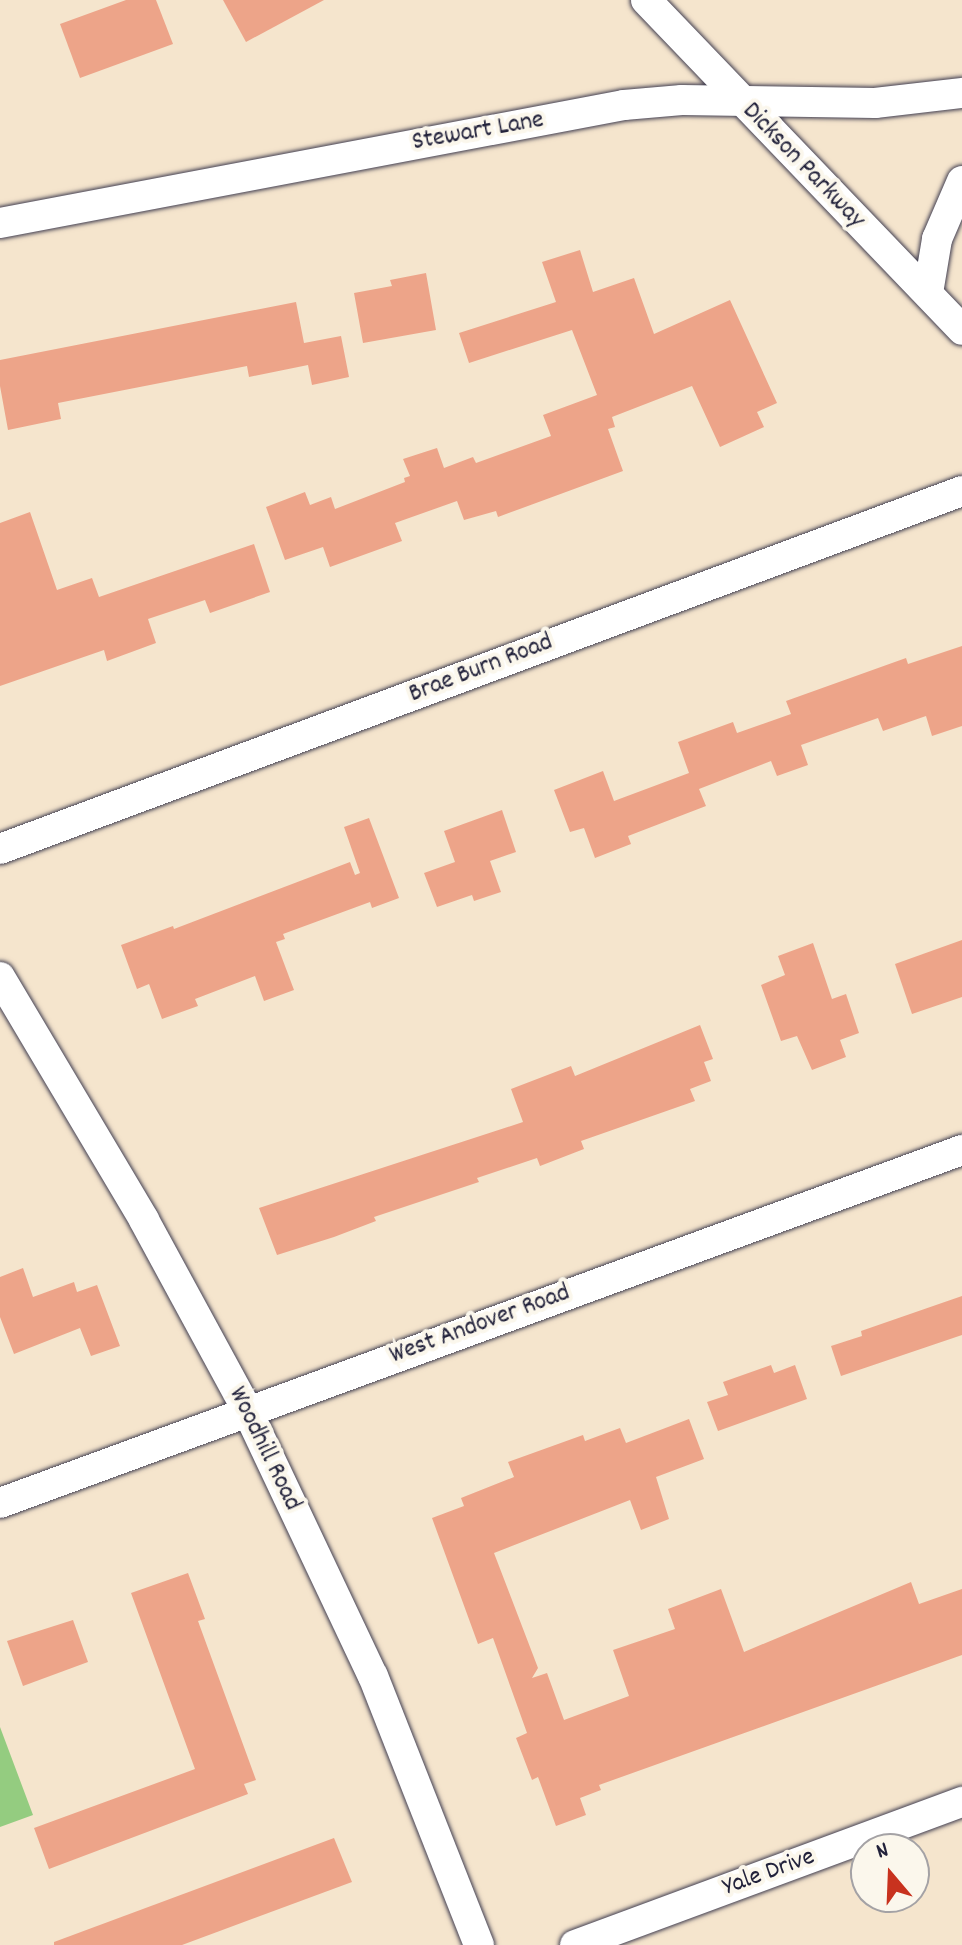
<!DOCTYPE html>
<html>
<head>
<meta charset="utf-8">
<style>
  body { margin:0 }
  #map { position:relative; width:962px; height:1945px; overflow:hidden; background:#f5e5cd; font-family:Dekko,sans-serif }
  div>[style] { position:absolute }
  .green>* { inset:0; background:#94cc80 }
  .building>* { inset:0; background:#eda489 }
  .roads { filter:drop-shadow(0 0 2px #423f51) drop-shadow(0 0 2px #423f51) }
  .street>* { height:30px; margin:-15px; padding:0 15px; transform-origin:15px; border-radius:15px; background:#fff }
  span { translate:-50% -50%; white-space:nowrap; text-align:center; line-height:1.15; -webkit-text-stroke:8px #fbf7ec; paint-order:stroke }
  .street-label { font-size:26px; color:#22223b }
  .north { position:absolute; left:850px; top:1833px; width:80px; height:80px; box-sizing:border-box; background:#fbf7ec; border:2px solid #a4a2a5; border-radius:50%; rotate:341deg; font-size:22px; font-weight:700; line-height:32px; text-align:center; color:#22223b }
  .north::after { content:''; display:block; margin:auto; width:28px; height:36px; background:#c8321e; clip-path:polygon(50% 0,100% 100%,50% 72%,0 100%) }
</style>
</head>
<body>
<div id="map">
  <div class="green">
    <div style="clip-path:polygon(0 1727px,33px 1815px,0 1827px)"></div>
  </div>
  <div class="building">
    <div style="clip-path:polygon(126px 0,156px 0,173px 44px,80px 78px,60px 24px)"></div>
    <div style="clip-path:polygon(223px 0,324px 0,246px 42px)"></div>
    <div style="clip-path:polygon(580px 250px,593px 292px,634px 278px,654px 334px,730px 300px,777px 403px,757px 412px,764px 427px,720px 447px,692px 386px,612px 417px,615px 427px,608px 429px,623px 471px,498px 517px,496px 511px,464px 520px,457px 501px,395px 523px,402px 541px,330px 567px,323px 547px,285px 560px,266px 507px,305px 492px,310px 505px,331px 497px,335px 509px,405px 482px,404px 478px,410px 476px,403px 459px,437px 448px,444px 468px,473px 457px,476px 463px,551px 436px,543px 415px,597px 395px,572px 330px,469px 363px,459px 333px,556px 302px,542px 262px)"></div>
    <div style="clip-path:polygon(426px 273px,436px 330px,363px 343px,354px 293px,392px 286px,390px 280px)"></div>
    <div style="clip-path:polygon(296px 302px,304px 343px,341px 336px,349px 377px,312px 385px,308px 365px,249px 377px,247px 366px,58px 403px,61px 419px,8px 430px,0 386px,0 360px)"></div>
    <div style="clip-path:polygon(30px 512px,57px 590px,92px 578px,99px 597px,254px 544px,270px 592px,210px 613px,205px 600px,148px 619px,156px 643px,107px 661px,104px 650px,0 686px,0 523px)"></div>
    <div style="clip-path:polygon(962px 646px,962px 726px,932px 736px,926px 716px,883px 731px,878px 718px,801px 745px,808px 765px,777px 776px,771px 761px,699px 789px,706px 806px,628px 836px,631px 844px,595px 858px,584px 828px,570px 832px,554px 790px,603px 771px,614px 801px,689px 773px,678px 742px,733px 722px,737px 733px,791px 714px,786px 701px,906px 658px,908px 664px)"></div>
    <div style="clip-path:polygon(502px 810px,516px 852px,490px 861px,501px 892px,474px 901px,472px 895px,437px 907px,424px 873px,455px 862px,444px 831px)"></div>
    <div style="clip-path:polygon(369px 818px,399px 898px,372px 908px,370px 902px,283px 934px,285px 939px,276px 942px,294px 990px,264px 1001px,255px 976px,195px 999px,198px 1006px,162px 1019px,149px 984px,137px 989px,121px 945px,173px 926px,174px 929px,350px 862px,355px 875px,360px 873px,344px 827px)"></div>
    <div style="clip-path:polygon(962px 940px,962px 997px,912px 1014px,895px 964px)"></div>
    <div style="clip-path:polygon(813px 943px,832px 999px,846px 994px,859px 1033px,840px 1040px,846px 1057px,812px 1070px,797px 1036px,781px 1041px,761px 985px,785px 975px,778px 956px)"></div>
    <div style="clip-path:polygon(700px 1025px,713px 1059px,704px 1062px,711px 1081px,690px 1089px,695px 1101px,581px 1141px,584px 1149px,540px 1166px,537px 1158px,477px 1178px,479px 1182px,374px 1217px,376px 1221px,334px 1237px,277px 1255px,259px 1208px,523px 1122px,511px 1089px,571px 1066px,575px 1076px)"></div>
    <div style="clip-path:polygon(23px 1268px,33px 1297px,74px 1282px,77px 1292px,97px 1285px,120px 1346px,91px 1356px,80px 1328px,14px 1354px,0 1317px,0 1277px)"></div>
    <div style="clip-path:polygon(962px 1296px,962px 1335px,841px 1376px,831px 1346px,862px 1336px,861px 1331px)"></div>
    <div style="clip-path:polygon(771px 1365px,774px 1373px,795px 1365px,807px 1399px,718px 1431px,707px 1402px,728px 1395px,723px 1382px)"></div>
    <div style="clip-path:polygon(689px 1419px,704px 1459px,656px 1477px,669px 1519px,641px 1530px,630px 1500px,494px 1553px,538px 1668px,532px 1678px,547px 1673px,564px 1720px,629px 1696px,613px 1650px,675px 1629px,668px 1609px,721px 1589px,744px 1652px,911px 1582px,919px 1604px,962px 1589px,962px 1655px,599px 1785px,601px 1790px,580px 1798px,586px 1815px,556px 1826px,538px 1777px,532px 1780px,516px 1738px,527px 1733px,493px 1638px,478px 1644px,432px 1518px,464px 1506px,461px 1498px,514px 1477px,508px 1462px,583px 1435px,585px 1441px,620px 1428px,626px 1443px)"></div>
    <div style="clip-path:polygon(188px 1573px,205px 1619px,198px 1621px,256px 1780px,244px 1784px,248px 1794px,49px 1869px,34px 1828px,195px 1769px,131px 1593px)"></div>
    <div style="clip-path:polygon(73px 1620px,88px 1662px,23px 1686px,7px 1641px)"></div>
    <div style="clip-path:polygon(334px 1838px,352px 1882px,182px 1945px,54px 1945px,54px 1942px)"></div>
  </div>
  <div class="roads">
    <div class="street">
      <div style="left:646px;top:0;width:457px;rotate:46.2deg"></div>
      <div style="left:0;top:223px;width:635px;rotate:-10.71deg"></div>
      <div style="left:624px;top:105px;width:58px;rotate:-4.9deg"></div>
      <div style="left:682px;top:100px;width:193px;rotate:0.9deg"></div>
      <div style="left:875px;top:103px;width:88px;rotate:-6.6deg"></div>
      <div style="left:928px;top:293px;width:55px;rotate:-80.5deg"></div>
      <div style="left:937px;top:239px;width:63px;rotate:-66.7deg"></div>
      <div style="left:0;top:849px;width:1026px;rotate:-20.41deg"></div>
      <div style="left:0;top:977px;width:282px;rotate:59.3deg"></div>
      <div style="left:144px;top:1220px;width:216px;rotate:61.5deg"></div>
      <div style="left:247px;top:1410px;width:294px;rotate:64.7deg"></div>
      <div style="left:373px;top:1676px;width:289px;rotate:68.5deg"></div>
      <div style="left:0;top:1503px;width:1025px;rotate:-20.15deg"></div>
      <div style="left:575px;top:1945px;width:413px;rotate:-20.3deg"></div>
    </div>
  </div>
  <div class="street-label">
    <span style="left:478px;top:132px;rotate:-10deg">Stewart Lane</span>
    <span style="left:803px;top:166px;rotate:46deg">Dickson Parkway</span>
    <span style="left:481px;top:669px;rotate:-21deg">Brae Burn Road</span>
    <span style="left:480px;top:1325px;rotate:-20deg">West Andover Road</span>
    <span style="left:264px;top:1449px;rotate:64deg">Woodhill Road</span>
    <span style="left:769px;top:1873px;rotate:-20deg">Yale Drive</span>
  </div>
  <div class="north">N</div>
</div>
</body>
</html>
